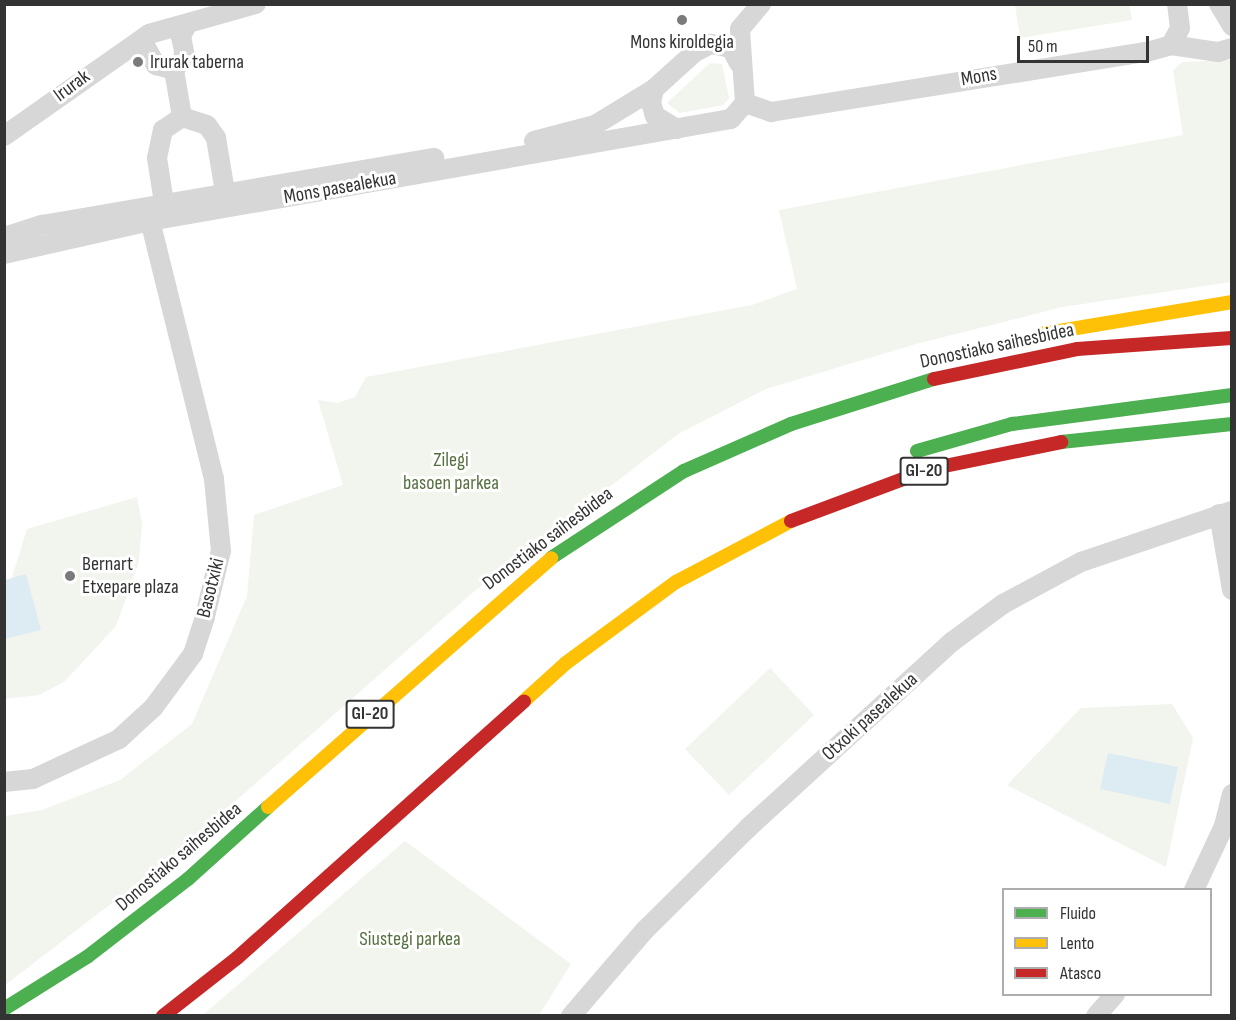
<!DOCTYPE html>
<html>
<head>
<meta charset="utf-8">
<style>
  body { margin:0 }
  #map { position:relative; width:1236px; height:1020px; overflow:hidden; background:#fff; font-family:"Sofia Sans Condensed",sans-serif }
  div>[style] { position:absolute }
  .green>* { inset:0; background:#f1f5ed }
  .water>* { inset:0; background:#ddebf3 }
  .street>* { height:20px; margin:-10px; padding:0 10px; transform-origin:10px; border-radius:10px; background:#d7d7d7 }
  .fast>* { height:14px; margin:-7px; padding:0 7px; transform-origin:7px; border-radius:7px; background:#4caf50 }
  .slow>* { height:14px; margin:-7px; padding:0 7px; transform-origin:7px; border-radius:7px; background:#ffc107 }
  .jam>* { height:14px; margin:-7px; padding:0 7px; transform-origin:7px; border-radius:7px; background:#c62828 }
  .dots>* { width:16px; height:16px; translate:-50% -50%; box-sizing:border-box; border:3px solid #fff; border-radius:50% }
  span { translate:-50% -50%; white-space:nowrap; text-align:center; line-height:1.15; -webkit-text-stroke:6px #fff; paint-order:stroke }
  .shield-label span { padding:2px 4px; background:#fff; border:2px solid; border-radius:4px; -webkit-text-stroke-width:0 }
  .shield-label { font-size:18px; color:#333; font-weight:700 }
  .poi-label { font-size:20px; color:#333 }
  .left { translate:0 -50%; text-align:left }
  .street-label { font-size:20px; color:#333 }
  .park-label { font-size:20px; color:#56703f }
  .frame { position:absolute; inset:0; border:6px solid #333; pointer-events:none }
  .legend { position:absolute; left:1002px; top:888px; width:210px; height:108px; box-sizing:border-box; background:#fff; border:2px solid #adadad; margin:0; padding:8px 10px; list-style:none; font-size:18px; color:#333 }
  .legend li { display:flex; align-items:center; gap:12px; height:30px }
  .legend b { width:30px; border:2px solid #adadad }
  .scale { position:absolute; left:1017px; top:36px; width:132px; height:27px; box-sizing:border-box; border:3px solid #333; border-top:0; padding-left:8px; font-size:18px; line-height:21px; white-space:nowrap; color:#333; -webkit-text-stroke:4px #fff; paint-order:stroke }
</style>
</head>
<body>
<div id="map">
  <div class="green">
    <div style="clip-path:polygon(1015px 5px,1129px 5px,1132px 20px,1020px 38px)"></div>
    <div style="clip-path:polygon(1231px 60px,1231px 282px,1062px 307px,916px 344px,766px 389px,678px 434px,471px 594px,172px 857px,5px 985px,5px 816px,42px 810px,120px 780px,192px 724px,247px 596px,254px 515px,343px 485px,318px 400px,338px 403px,355px 397px,366px 377px,752px 305px,797px 289px,779px 210px,1183px 135px,1173px 70px,1183px 62px)"></div>
    <div style="clip-path:polygon(710px 63px,722px 64px,729px 98px,723px 105px,680px 113px,667px 103px)"></div>
    <div style="clip-path:polygon(137px 497px,142px 524px,139px 561px,116px 626px,64px 682px,39px 695px,5px 699px,5px 600px,27px 529px)"></div>
    <div style="clip-path:polygon(770px 668px,814px 715px,729px 795px,685px 749px)"></div>
    <div style="clip-path:polygon(1172px 704px,1193px 738px,1166px 867px,1007px 785px,1081px 708px)"></div>
    <div style="clip-path:polygon(405px 841px,571px 964px,539px 1015px,203px 1015px)"></div>
  </div>
  <div class="water">
    <div style="clip-path:polygon(26px 574px,41px 630px,5px 639px,5px 580px)"></div>
    <div style="clip-path:polygon(1108px 753px,1178px 767px,1170px 804px,1100px 789px)"></div>
  </div>
  <div class="street">
    <div style="left:1219px;top:4px;width:26px;rotate:59deg"></div>
    <div style="left:187px;top:25px;width:13px;rotate:119deg"></div>
    <div style="left:181px;top:36px;width:20px;rotate:79deg"></div>
    <div style="left:185px;top:56px;width:18px;rotate:128deg"></div>
    <div style="left:174px;top:70px;width:48px;rotate:80.3deg"></div>
    <div style="left:182px;top:117px;width:26px;rotate:18deg"></div>
    <div style="left:207px;top:125px;width:16px;rotate:55deg"></div>
    <div style="left:216px;top:138px;width:55px;rotate:80.5deg"></div>
    <div style="left:142px;top:40px;width:29px;rotate:61deg"></div>
    <div style="left:156px;top:65px;width:19px;rotate:16deg"></div>
    <div style="left:1171px;top:45px;width:48px;rotate:8.5deg"></div>
    <div style="left:1218px;top:52px;width:15px;rotate:-16deg"></div>
    <div style="left:745px;top:103px;width:28px;rotate:19deg"></div>
    <div style="left:771px;top:112px;width:381px;rotate:-9.1deg"></div>
    <div style="left:1147px;top:52px;width:25px;rotate:-16deg"></div>
    <div style="left:1171px;top:45px;width:19px;rotate:-62deg"></div>
    <div style="left:1180px;top:28px;width:24px;rotate:-97deg"></div>
    <div style="left:677px;top:129px;width:26px;rotate:-149deg"></div>
    <div style="left:655px;top:116px;width:14px;rotate:-107deg"></div>
    <div style="left:651px;top:103px;width:14px;rotate:-78deg"></div>
    <div style="left:654px;top:89px;width:55px;rotate:-42.1deg"></div>
    <div style="left:695px;top:52px;width:18px;rotate:-27deg"></div>
    <div style="left:711px;top:44px;width:20px;rotate:11deg"></div>
    <div style="left:731px;top:48px;width:17px;rotate:62deg"></div>
    <div style="left:4px;top:136px;width:177px;rotate:-35.1deg"></div>
    <div style="left:149px;top:34px;width:111px;rotate:-15.7deg"></div>
    <div style="left:534px;top:141px;width:63px;rotate:-14.7deg"></div>
    <div style="left:595px;top:125px;width:69px;rotate:-31.4deg"></div>
    <div style="left:164px;top:203px;width:46px;rotate:-98.8deg"></div>
    <div style="left:157px;top:158px;width:29px;rotate:-78deg"></div>
    <div style="left:163px;top:130px;width:23px;rotate:-34deg"></div>
    <div style="left:4px;top:237px;width:40px;rotate:-18deg"></div>
    <div style="left:42px;top:225px;width:398px;rotate:-9.7deg"></div>
    <div style="left:4px;top:254px;width:150px;rotate:-12.7deg"></div>
    <div style="left:150px;top:221px;width:590px;rotate:-9.96deg"></div>
    <div style="left:731px;top:119px;width:21px;rotate:-49deg"></div>
    <div style="left:745px;top:103px;width:74px;rotate:-93.9deg"></div>
    <div style="left:740px;top:29px;width:33px;rotate:-50deg"></div>
    <div style="left:1219px;top:514px;width:77px;rotate:80.3deg"></div>
    <div style="left:4px;top:782px;width:29px;rotate:-6deg"></div>
    <div style="left:33px;top:779px;width:95px;rotate:-24.9deg"></div>
    <div style="left:119px;top:739px;width:46px;rotate:-42.4deg"></div>
    <div style="left:153px;top:708px;width:67px;rotate:-53.5deg"></div>
    <div style="left:193px;top:654px;width:40px;rotate:-72deg"></div>
    <div style="left:205px;top:616px;width:67px;rotate:-76.2deg"></div>
    <div style="left:221px;top:551px;width:72px;rotate:-95.6deg"></div>
    <div style="left:214px;top:479px;width:266px;rotate:-103.9deg"></div>
    <div style="left:1194px;top:890px;width:71px;rotate:-64.9deg"></div>
    <div style="left:1224px;top:826px;width:33px;rotate:-76deg"></div>
    <div style="left:571px;top:1016px;width:113px;rotate:-49.3deg"></div>
    <div style="left:645px;top:930px;width:145px;rotate:-44.7deg"></div>
    <div style="left:748px;top:828px;width:277px;rotate:-42.4deg"></div>
    <div style="left:953px;top:641px;width:62px;rotate:-36.5deg"></div>
    <div style="left:1003px;top:604px;width:89px;rotate:-28.3deg"></div>
    <div style="left:1081px;top:562px;width:159px;rotate:-18.7deg"></div>
    <div style="left:1096px;top:1016px;width:29px;rotate:-49deg"></div>
  </div>
  <div class="fast">
    <div style="left:1061px;top:442px;width:172px;rotate:-6deg"></div>
    <div style="left:917px;top:451px;width:99px;rotate:-15.9deg"></div>
    <div style="left:1012px;top:424px;width:222px;rotate:-7.5deg"></div>
    <div style="left:551px;top:558px;width:159px;rotate:-33.2deg"></div>
    <div style="left:684px;top:471px;width:117px;rotate:-23.7deg"></div>
    <div style="left:791px;top:424px;width:150px;rotate:-17.5deg"></div>
    <div style="left:4px;top:1009px;width:98px;rotate:-32.1deg"></div>
    <div style="left:87px;top:957px;width:128px;rotate:-37.7deg"></div>
    <div style="left:188px;top:879px;width:108px;rotate:-42deg"></div>
  </div>
  <div class="slow">
    <div style="left:1041px;top:334px;width:194px;rotate:-9.5deg"></div>
    <div style="left:524px;top:701px;width:57px;rotate:-42.1deg"></div>
    <div style="left:566px;top:663px;width:137px;rotate:-36.4deg"></div>
    <div style="left:676px;top:582px;width:130px;rotate:-27.9deg"></div>
    <div style="left:268px;top:807px;width:377px;rotate:-41.3deg"></div>
  </div>
  <div class="jam">
    <div style="left:934px;top:379px;width:146px;rotate:-11.8deg"></div>
    <div style="left:1077px;top:349px;width:155px;rotate:-4.1deg"></div>
    <div style="left:791px;top:521px;width:148px;rotate:-20.5deg"></div>
    <div style="left:930px;top:469px;width:134px;rotate:-11.6deg"></div>
    <div style="left:163px;top:1016px;width:94px;rotate:-38.1deg"></div>
    <div style="left:237px;top:958px;width:385px;rotate:-41.8deg"></div>
  </div>
  <div class="dots">
    <div style="left:682px;top:20px;background:#7a7a7a"></div>
    <div style="left:138px;top:62px;background:#7a7a7a"></div>
    <div style="left:70px;top:576px;background:#7a7a7a"></div>
  </div>
  <div class="shield-label">
    <span style="left:924px;top:471px">GI-20</span>
    <span style="left:370px;top:714px">GI-20</span>
  </div>
  <div class="poi-label">
    <span style="left:682px;top:42px">Mons kiroldegia</span>
    <span class="left" style="left:150px;top:62px">Irurak taberna</span>
    <span class="left" style="left:82px;top:576px">Bernart<br>Etxepare plaza</span>
  </div>
  <div class="street-label">
    <span style="left:979px;top:77px;rotate:-10deg">Mons</span>
    <span style="left:72px;top:86px;rotate:-36deg">Irurak</span>
    <span style="left:340px;top:188px;rotate:-10deg">Mons pasealekua</span>
    <span style="left:997px;top:346px;rotate:-12deg">Donostiako saihesbidea</span>
    <span style="left:548px;top:539px;rotate:-37deg">Donostiako saihesbidea</span>
    <span style="left:211px;top:588px;rotate:-76deg">Basotxiki</span>
    <span style="left:870px;top:717px;rotate:-42deg">Otxoki pasealekua</span>
    <span style="left:179px;top:857px;rotate:-40deg">Donostiako saihesbidea</span>
  </div>
  <div class="park-label">
    <span style="left:451px;top:472px">Zilegi<br>basoen parkea</span>
    <span style="left:410px;top:939px">Siustegi parkea</span>
  </div>
  <div class="frame"></div>
  <ul class="legend">
  <li><b style="height:8px;background:#4caf50"></b>Fluido</li>
  <li><b style="height:8px;background:#ffc107"></b>Lento</li>
  <li><b style="height:8px;background:#c62828"></b>Atasco</li>
  </ul>
  <div class="scale">50 m</div>
</div>
</body>
</html>
